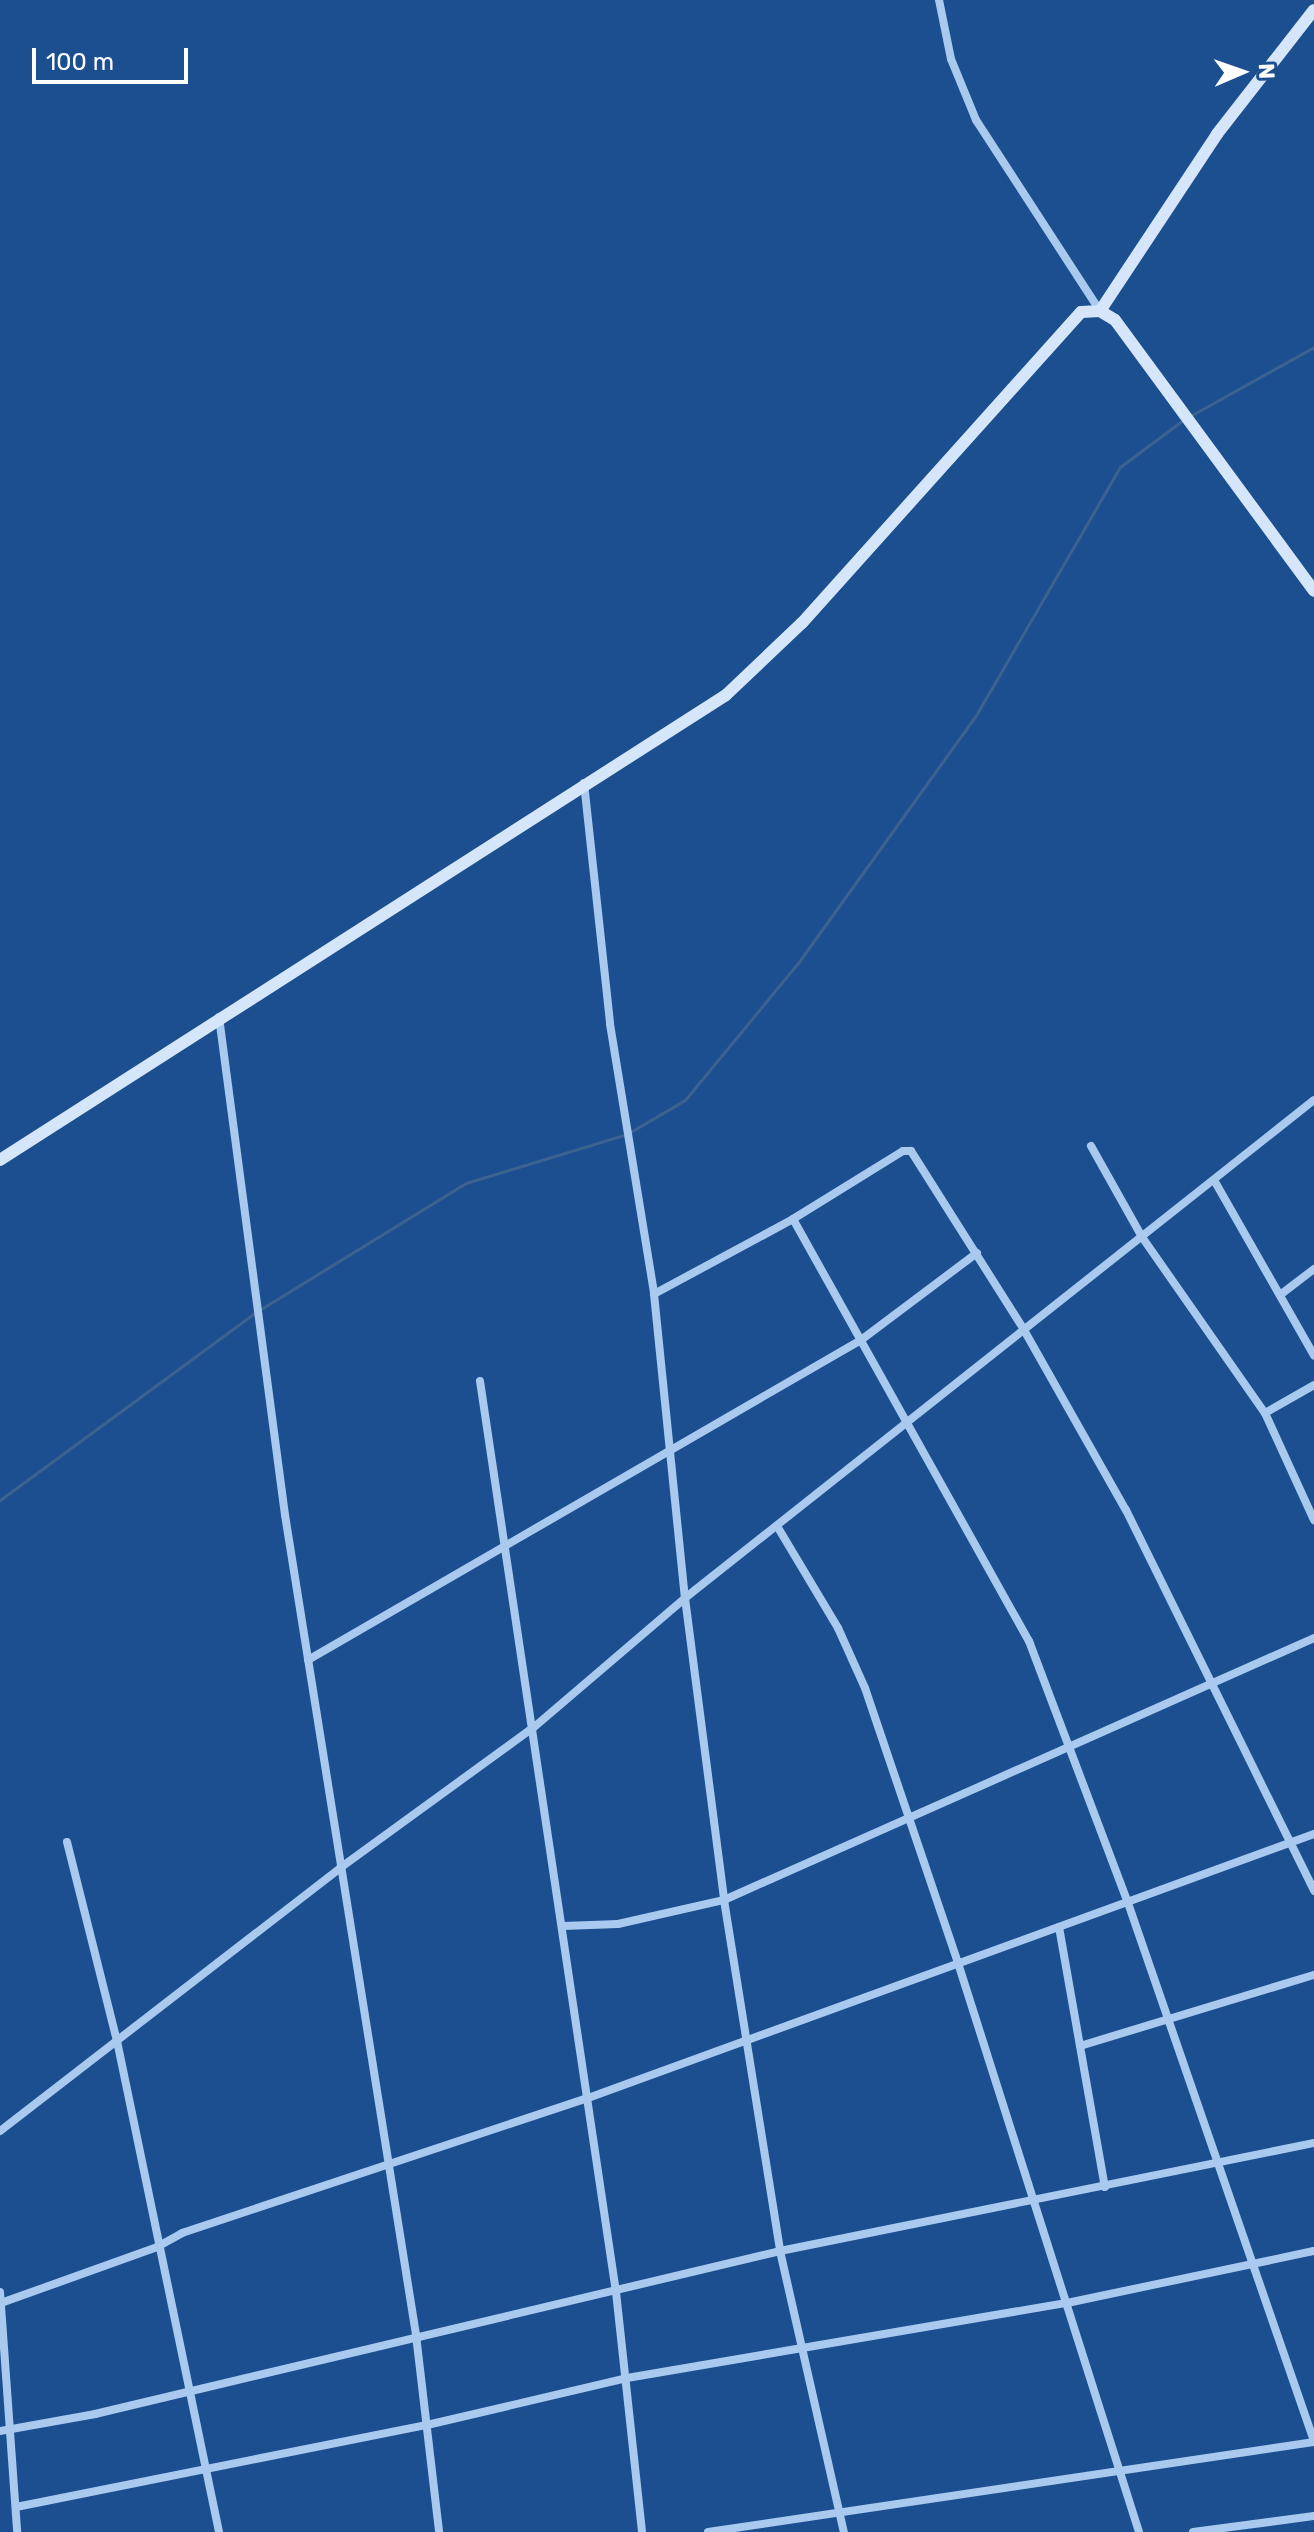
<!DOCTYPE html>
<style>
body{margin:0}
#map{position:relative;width:1314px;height:2532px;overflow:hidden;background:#1b4f8f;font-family:Rubik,sans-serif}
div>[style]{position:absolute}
.stream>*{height:3px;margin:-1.5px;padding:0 1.5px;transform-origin:1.5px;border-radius:1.5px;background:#3c6290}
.street>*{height:8px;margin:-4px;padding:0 4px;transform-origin:4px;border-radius:4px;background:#a9c9ee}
.secondary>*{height:12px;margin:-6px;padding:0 6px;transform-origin:6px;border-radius:6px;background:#d6e6fa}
span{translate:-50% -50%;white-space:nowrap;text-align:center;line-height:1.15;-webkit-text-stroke:7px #1b4f8f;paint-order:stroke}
.north{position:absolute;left:1202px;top:32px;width:80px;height:80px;-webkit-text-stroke:6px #1b4f8f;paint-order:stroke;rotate:88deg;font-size:22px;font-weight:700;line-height:32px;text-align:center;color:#fff}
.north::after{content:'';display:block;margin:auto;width:28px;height:36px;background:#fff;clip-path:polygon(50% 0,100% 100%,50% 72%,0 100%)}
.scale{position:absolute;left:32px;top:48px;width:156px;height:36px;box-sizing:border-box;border:4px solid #fff;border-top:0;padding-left:10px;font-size:24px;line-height:28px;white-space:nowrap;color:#fff;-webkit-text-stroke:6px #1b4f8f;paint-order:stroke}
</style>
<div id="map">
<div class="stream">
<i style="left:1190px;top:416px;width:142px;rotate:-29.1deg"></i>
<i style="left:261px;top:1309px;width:241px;rotate:-31.6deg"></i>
<i style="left:466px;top:1183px;width:168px;rotate:-16.9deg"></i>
<i style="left:627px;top:1134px;width:67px;rotate:-30.4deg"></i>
<i style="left:685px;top:1100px;width:178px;rotate:-50.5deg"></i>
<i style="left:798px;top:963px;width:303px;rotate:-54.3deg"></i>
<i style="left:975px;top:717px;width:289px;rotate:-59.9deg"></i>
<i style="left:1120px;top:467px;width:79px;rotate:-36.7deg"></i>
<i style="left:0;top:1500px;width:316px;rotate:-36.3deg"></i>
</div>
<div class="street">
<i style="left:939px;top:0;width:60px;rotate:78.5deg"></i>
<i style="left:951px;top:59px;width:66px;rotate:67.7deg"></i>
<i style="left:976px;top:120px;width:228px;rotate:57deg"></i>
<i style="left:584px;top:783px;width:242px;rotate:83.8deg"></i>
<i style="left:610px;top:1024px;width:274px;rotate:80.7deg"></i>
<i style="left:654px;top:1294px;width:306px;rotate:84.2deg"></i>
<i style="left:685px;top:1598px;width:305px;rotate:82.6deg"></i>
<i style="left:724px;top:1900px;width:355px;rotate:80.9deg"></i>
<i style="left:780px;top:2251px;width:288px;rotate:77.2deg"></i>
<i style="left:219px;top:1017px;width:502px;rotate:82.45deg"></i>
<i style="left:285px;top:1515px;width:830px;rotate:80.92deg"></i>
<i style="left:416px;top:2335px;width:198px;rotate:83.3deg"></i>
<i style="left:1091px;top:1146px;width:104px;rotate:60.7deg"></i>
<i style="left:1142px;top:1237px;width:215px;rotate:55.1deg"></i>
<i style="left:1265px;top:1413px;width:118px;rotate:65.4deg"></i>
<i style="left:1214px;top:1180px;width:202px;rotate:60.3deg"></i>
<i style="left:793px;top:1219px;width:484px;rotate:60.8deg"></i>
<i style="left:1029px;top:1641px;width:280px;rotate:69.3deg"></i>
<i style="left:1128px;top:1903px;width:569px;rotate:70.93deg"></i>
<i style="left:654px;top:1294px;width:158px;rotate:-28.3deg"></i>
<i style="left:793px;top:1219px;width:129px;rotate:-31.7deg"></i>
<i style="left:903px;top:1151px;width:8px"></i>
<i style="left:911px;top:1151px;width:212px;rotate:57.7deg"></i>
<i style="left:1024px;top:1330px;width:207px;rotate:60.5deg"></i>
<i style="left:1126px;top:1510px;width:425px;rotate:63.7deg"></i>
<i style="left:1280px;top:1295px;width:43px;rotate:-37.4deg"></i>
<i style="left:480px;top:1381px;width:921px;rotate:81.51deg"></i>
<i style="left:616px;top:2292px;width:241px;rotate:83.8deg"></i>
<i style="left:1265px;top:1413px;width:56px;rotate:-29.7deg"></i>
<i style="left:777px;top:1526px;width:119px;rotate:59.1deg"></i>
<i style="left:838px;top:1628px;width:66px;rotate:65.8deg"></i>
<i style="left:865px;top:1688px;width:290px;rotate:71.3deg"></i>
<i style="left:958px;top:1963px;width:597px;rotate:72.35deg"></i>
<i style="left:308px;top:1660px;width:639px;rotate:-30.06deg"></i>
<i style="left:861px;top:1340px;width:145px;rotate:-36.9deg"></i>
<i style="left:67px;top:1842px;width:205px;rotate:75.9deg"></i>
<i style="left:117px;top:2041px;width:501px;rotate:78.26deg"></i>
<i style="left:563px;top:1926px;width:55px;rotate:-2.1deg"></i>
<i style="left:618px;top:1924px;width:109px;rotate:-12.8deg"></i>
<i style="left:724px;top:1900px;width:646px;rotate:-23.94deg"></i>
<i style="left:1059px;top:1927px;width:264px;rotate:80deg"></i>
<i style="left:1080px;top:2046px;width:245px;rotate:-16.9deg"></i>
<i style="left:0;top:2131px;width:430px;rotate:-37.7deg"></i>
<i style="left:340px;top:1868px;width:238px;rotate:-36deg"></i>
<i style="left:533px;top:1728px;width:200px;rotate:-40.5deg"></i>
<i style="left:685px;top:1598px;width:802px;rotate:-38.37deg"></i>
<i style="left:0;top:2292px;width:241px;rotate:85.9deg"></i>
<i style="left:1px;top:2303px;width:166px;rotate:-19.7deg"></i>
<i style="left:157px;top:2247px;width:29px;rotate:-29deg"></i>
<i style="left:182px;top:2233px;width:428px;rotate:-18.4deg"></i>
<i style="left:588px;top:2098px;width:773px;rotate:-19.98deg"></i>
<i style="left:0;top:2431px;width:97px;rotate:-10.1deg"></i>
<i style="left:95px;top:2414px;width:704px;rotate:-13.38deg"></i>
<i style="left:780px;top:2251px;width:545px;rotate:-11.43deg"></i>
<i style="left:16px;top:2507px;width:419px;rotate:-11.3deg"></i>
<i style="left:427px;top:2425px;width:205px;rotate:-13.2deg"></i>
<i style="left:627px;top:2378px;width:446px;rotate:-9.7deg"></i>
<i style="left:1067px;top:2303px;width:252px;rotate:-11.9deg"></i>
<i style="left:708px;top:2532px;width:613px;rotate:-8.45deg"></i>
<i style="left:1193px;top:2532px;width:122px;rotate:-7.5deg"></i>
</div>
<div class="secondary">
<i style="left:1100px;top:311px;width:212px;rotate:-56.5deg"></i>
<i style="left:1217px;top:134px;width:157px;rotate:-52deg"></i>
<i style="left:0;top:1160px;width:862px;rotate:-32.64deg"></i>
<i style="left:726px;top:695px;width:105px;rotate:-43.5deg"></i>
<i style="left:802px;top:623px;width:418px;rotate:-48.1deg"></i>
<i style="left:1081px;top:312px;width:19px;rotate:-3deg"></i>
<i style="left:1100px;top:311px;width:17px;rotate:31deg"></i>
<i style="left:1115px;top:320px;width:336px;rotate:53.7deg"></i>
</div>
<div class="north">N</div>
<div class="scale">100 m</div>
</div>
